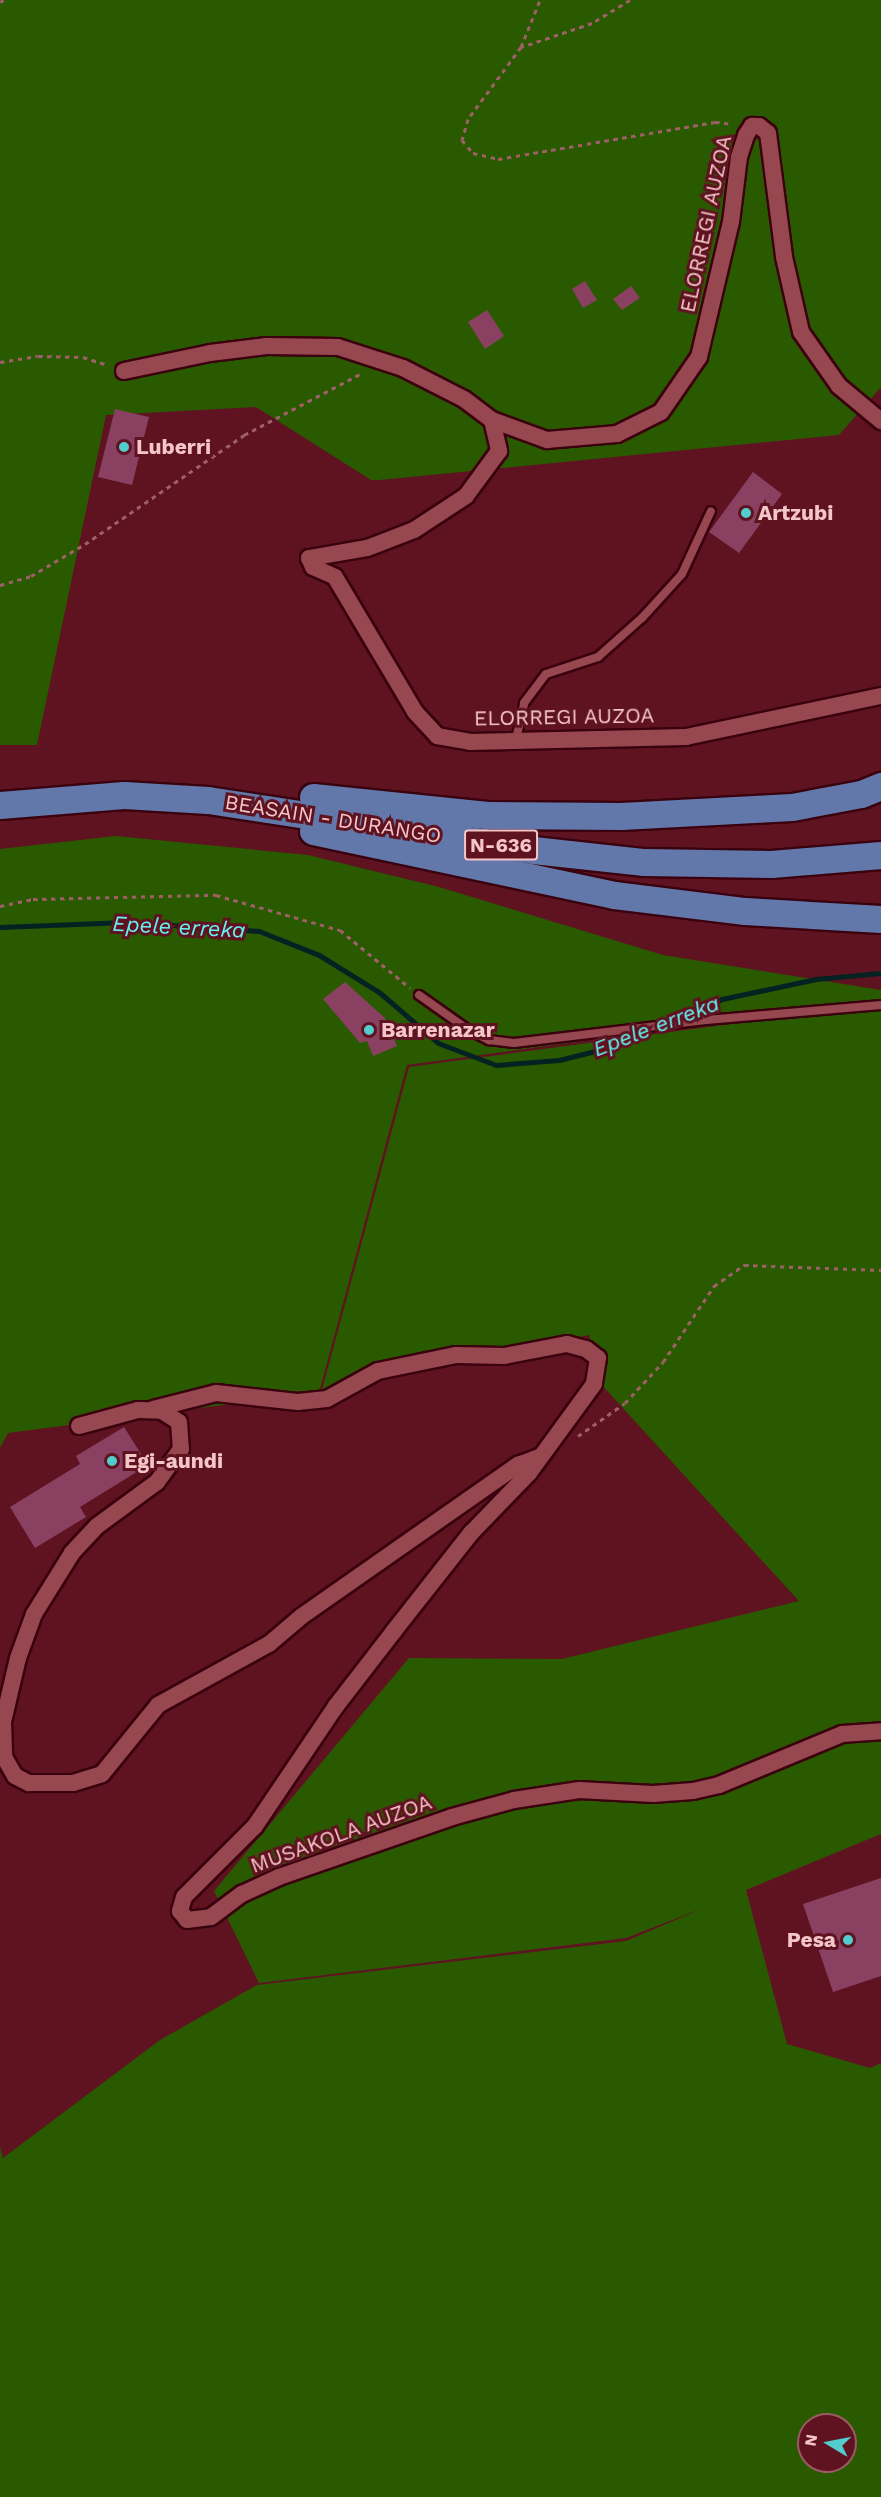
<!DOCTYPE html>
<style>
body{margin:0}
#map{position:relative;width:881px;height:2497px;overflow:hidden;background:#5f1321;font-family:"Work Sans",sans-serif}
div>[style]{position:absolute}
.green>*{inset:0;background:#2a5a00}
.stream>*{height:5px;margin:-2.5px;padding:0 2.5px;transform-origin:2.5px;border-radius:2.5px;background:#052222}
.building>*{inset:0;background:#8a4060}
.path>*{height:3px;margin-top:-1.5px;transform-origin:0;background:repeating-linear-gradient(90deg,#9f5f68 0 4.5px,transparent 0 9px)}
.roads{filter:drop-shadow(2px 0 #3a020e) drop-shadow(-2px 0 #3a020e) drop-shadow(0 2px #3a020e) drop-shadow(0 -2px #3a020e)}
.service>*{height:8px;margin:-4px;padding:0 4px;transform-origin:4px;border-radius:4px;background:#97474f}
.minor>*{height:16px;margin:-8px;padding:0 8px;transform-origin:8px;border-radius:8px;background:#97474f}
.trunk>*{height:27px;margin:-13.5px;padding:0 13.5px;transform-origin:13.5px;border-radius:13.5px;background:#6277aa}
.dots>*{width:16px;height:16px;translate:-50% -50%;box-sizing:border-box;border:3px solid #5f1321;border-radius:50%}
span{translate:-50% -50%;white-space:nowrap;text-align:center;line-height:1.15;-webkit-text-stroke:6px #5f1321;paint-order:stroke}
.shield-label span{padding:2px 4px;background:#5f1321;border:2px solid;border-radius:4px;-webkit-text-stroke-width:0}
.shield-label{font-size:20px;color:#f5c6c8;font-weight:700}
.street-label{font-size:21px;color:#f5c6c8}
.poi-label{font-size:21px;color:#f5c6c8;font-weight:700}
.left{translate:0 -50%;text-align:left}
.right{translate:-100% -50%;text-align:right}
.water-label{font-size:22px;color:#67f1f1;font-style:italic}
.north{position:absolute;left:797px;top:2413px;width:60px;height:60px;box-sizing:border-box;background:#5f1321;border:2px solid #9b5b64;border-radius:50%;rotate:280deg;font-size:16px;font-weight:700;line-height:24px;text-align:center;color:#f5c6c8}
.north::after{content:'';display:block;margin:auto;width:21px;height:27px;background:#52cdcd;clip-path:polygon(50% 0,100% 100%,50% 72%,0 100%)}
</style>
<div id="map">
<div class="green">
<i style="clip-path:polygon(0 0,881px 0,881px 387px,839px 435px,379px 480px,371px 480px,256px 407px,106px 415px,37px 745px,0 745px)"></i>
<i style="clip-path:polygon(116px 836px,308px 855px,439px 887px,663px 955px,881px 990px,881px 1001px,407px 1065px,320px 1389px,323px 1392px,8px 1433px,0 1448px,0 849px)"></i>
<i style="clip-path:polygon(evenodd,881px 1004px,881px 1834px,746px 1890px,787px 2044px,870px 2068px,881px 2063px,881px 2497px,0 2497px,0 2147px,3px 2158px,160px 2040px,257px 1985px,626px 1941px,706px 1907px,626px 1938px,259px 1983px,214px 1891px,409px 1658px,562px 1659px,799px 1601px,600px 1383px,589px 1335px,322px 1390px,409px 1067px,881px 1004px,809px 2425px,845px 2425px,845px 2461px,809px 2461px,809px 2425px)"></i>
</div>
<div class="stream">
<i style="left:0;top:927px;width:127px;rotate:-2.3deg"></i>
<i style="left:127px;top:922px;width:132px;rotate:3.9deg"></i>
<i style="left:259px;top:931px;width:65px;rotate:21.8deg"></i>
<i style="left:319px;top:955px;width:70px;rotate:31.7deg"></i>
<i style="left:379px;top:992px;width:78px;rotate:40.8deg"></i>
<i style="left:438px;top:1043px;width:62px;rotate:20.8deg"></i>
<i style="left:496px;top:1065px;width:63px;rotate:-4.5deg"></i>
<i style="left:559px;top:1060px;width:62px;rotate:-14deg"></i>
<i style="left:619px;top:1045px;width:41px;rotate:-24.7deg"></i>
<i style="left:673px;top:1021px;width:54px;rotate:-24.2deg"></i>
<i style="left:722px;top:999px;width:96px;rotate:-12deg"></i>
<i style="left:816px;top:979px;width:65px;rotate:-5.3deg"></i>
</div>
<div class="building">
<i style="clip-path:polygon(585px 281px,597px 300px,583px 308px,572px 289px)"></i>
<i style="clip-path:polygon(631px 286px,640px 298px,622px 310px,613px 299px)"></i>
<i style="clip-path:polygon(487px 310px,504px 336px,485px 349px,468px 322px)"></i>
<i style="clip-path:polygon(115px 409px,149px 417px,132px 485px,98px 477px)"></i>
<i style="clip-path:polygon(753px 472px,782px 494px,739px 553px,709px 532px)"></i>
<i style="clip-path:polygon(345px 982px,385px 1018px,397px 1046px,373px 1056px,367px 1041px,360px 1043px,323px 999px)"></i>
<i style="clip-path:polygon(124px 1427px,148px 1465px,80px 1507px,86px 1517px,35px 1548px,10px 1507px,80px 1464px,76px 1456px)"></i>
<i style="clip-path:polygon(881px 1878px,881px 1976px,833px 1992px,803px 1904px)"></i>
</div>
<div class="path">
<i style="left:630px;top:0;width:44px;rotate:148.8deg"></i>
<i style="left:592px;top:23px;width:75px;rotate:161.3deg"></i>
<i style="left:521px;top:47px;width:89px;rotate:126.4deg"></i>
<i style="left:468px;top:119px;width:22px;rotate:106deg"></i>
<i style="left:462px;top:140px;width:17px;rotate:50deg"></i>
<i style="left:473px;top:153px;width:26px;rotate:13deg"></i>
<i style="left:498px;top:159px;width:220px;rotate:-9.7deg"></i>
<i style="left:715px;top:122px;width:18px;rotate:6deg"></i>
<i style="left:0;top:2px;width:4px;rotate:-27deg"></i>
<i style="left:521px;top:47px;width:51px;rotate:-68deg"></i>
<i style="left:0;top:362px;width:38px;rotate:-9deg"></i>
<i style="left:38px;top:356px;width:45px;rotate:1.3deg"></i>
<i style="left:83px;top:357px;width:26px;rotate:18deg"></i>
<i style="left:0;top:585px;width:32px;rotate:-16deg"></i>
<i style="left:31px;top:576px;width:63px;rotate:-30.7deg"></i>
<i style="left:85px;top:544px;width:193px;rotate:-34.4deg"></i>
<i style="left:244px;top:435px;width:133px;rotate:-27.7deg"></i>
<i style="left:0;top:906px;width:34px;rotate:-12deg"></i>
<i style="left:33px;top:899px;width:183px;rotate:-1.3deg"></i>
<i style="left:216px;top:895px;width:129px;rotate:15.8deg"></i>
<i style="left:340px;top:930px;width:91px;rotate:39.6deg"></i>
<i style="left:578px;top:1436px;width:57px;rotate:-35.1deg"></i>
<i style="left:625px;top:1403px;width:56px;rotate:-47.2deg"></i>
<i style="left:663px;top:1362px;width:92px;rotate:-56.1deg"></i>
<i style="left:714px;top:1286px;width:37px;rotate:-35deg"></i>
<i style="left:744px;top:1265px;width:137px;rotate:2.1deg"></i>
</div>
<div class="roads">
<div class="service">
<i style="left:516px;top:739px;width:37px;rotate:-77deg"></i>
<i style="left:524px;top:703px;width:36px;rotate:-53deg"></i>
<i style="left:546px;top:674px;width:55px;rotate:-18.1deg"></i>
<i style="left:598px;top:657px;width:59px;rotate:-41.6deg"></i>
<i style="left:642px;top:618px;width:59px;rotate:-47.7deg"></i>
<i style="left:682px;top:574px;width:69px;rotate:-65.3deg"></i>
<i style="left:419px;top:995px;width:59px;rotate:35.3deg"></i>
<i style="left:467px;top:1029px;width:25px;rotate:27deg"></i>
<i style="left:489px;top:1040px;width:25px;rotate:7deg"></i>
<i style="left:514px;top:1043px;width:193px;rotate:-6.8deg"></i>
<i style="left:706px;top:1020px;width:176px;rotate:-4.9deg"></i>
</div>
<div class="minor">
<i style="left:124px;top:371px;width:88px;rotate:-11.8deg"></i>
<i style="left:210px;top:353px;width:57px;rotate:-7deg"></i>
<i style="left:267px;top:346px;width:71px;rotate:0.8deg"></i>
<i style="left:338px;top:347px;width:68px;rotate:17.9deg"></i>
<i style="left:403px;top:368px;width:68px;rotate:26.9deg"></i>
<i style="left:464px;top:399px;width:35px;rotate:37deg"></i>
<i style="left:492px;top:420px;width:32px;rotate:77deg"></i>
<i style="left:499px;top:451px;width:56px;rotate:126.3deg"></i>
<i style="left:466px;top:496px;width:62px;rotate:146.8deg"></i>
<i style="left:414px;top:530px;width:50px;rotate:159deg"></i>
<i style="left:367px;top:548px;width:59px;rotate:170.2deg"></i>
<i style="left:309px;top:558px;width:10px;rotate:66deg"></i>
<i style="left:313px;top:567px;width:24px;rotate:24deg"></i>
<i style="left:335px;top:577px;width:157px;rotate:59.3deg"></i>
<i style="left:415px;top:712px;width:33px;rotate:47deg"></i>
<i style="left:437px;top:736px;width:34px;rotate:10deg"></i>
<i style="left:470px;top:742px;width:216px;rotate:-1.3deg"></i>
<i style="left:686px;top:737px;width:199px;rotate:-11.9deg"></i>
<i style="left:492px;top:420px;width:59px;rotate:20deg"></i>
<i style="left:547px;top:440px;width:70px;rotate:-4.9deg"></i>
<i style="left:617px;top:434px;width:49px;rotate:-26.6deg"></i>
<i style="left:661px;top:412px;width:67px;rotate:-55.4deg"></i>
<i style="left:699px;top:357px;width:139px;rotate:-76.7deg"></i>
<i style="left:731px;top:222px;width:65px;rotate:-83deg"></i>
<i style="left:739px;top:157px;width:23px;rotate:-72deg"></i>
<i style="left:746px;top:135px;width:11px;rotate:-56deg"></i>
<i style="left:752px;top:126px;width:7px"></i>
<i style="left:759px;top:126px;width:11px;rotate:38deg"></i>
<i style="left:768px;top:133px;width:125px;rotate:82.6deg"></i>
<i style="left:784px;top:257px;width:77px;rotate:77.2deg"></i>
<i style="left:801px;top:332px;width:66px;rotate:54.9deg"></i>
<i style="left:839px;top:386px;width:55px;rotate:39.8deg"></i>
<i style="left:153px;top:1409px;width:65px;rotate:-14.3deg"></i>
<i style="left:216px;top:1393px;width:82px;rotate:6.3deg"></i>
<i style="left:298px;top:1402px;width:29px;rotate:-6deg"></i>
<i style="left:327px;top:1399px;width:58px;rotate:-28.8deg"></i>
<i style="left:378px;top:1371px;width:80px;rotate:-11.6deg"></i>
<i style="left:456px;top:1355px;width:48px;rotate:1.2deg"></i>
<i style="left:504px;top:1356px;width:64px;rotate:-10.8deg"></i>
<i style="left:567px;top:1344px;width:20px;rotate:15deg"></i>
<i style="left:586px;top:1349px;width:15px;rotate:37deg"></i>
<i style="left:598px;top:1358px;width:26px;rotate:99deg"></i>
<i style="left:594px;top:1384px;width:110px;rotate:126.1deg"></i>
<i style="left:529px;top:1473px;width:83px;rotate:134deg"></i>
<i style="left:471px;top:1533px;width:125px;rotate:128.2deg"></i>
<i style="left:394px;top:1631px;width:95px;rotate:127.7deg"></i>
<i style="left:336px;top:1706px;width:145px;rotate:124deg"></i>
<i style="left:255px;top:1826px;width:100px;rotate:135deg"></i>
<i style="left:184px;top:1897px;width:15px;rotate:106deg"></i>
<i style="left:180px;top:1911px;width:11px;rotate:52deg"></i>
<i style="left:187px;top:1920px;width:24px;rotate:-7deg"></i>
<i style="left:211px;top:1917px;width:39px;rotate:-37deg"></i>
<i style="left:242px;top:1894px;width:41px;rotate:-24.7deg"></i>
<i style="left:279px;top:1877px;width:183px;rotate:-19.1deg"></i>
<i style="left:452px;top:1817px;width:64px;rotate:-15.3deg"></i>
<i style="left:514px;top:1800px;width:66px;rotate:-8.7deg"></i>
<i style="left:579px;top:1790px;width:74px;rotate:3.1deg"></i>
<i style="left:653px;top:1794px;width:40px;rotate:-4.3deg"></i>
<i style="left:693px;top:1791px;width:27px;rotate:-13deg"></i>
<i style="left:719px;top:1785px;width:133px;rotate:-22.5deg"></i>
<i style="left:842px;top:1734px;width:39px;rotate:-4deg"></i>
<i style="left:79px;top:1426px;width:61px;rotate:-15.2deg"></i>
<i style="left:138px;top:1410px;width:24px;rotate:2deg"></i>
<i style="left:162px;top:1411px;width:20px;rotate:33deg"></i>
<i style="left:179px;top:1422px;width:27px;rotate:86deg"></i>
<i style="left:181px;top:1449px;width:41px;rotate:126deg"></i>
<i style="left:157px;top:1482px;width:74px;rotate:143.7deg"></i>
<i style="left:97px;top:1526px;width:37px;rotate:133deg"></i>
<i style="left:72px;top:1553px;width:72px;rotate:121.9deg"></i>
<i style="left:34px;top:1614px;width:47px;rotate:110deg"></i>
<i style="left:18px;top:1658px;width:66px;rotate:103.2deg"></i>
<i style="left:3px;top:1722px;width:35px;rotate:88deg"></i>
<i style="left:4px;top:1757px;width:22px;rotate:60deg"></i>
<i style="left:15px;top:1776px;width:16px;rotate:27deg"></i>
<i style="left:29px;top:1783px;width:44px"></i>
<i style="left:73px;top:1783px;width:30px;rotate:-17deg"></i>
<i style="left:102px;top:1774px;width:89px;rotate:-50.9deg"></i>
<i style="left:158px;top:1705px;width:127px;rotate:-28.8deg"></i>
<i style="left:269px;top:1644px;width:43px;rotate:-40.3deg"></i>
<i style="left:302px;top:1616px;width:264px;rotate:-35deg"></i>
<i style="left:518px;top:1465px;width:22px;rotate:-21deg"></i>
</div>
<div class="trunk">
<i style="left:313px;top:797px;width:175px;rotate:5.9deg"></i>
<i style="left:487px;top:815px;width:134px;rotate:0.4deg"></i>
<i style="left:621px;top:816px;width:171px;rotate:-3deg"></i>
<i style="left:792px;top:807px;width:70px;rotate:-10.7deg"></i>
<i style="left:861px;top:794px;width:22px;rotate:-22deg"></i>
<i style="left:0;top:805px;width:124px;rotate:-4.6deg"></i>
<i style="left:124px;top:795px;width:84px;rotate:3.4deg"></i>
<i style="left:208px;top:800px;width:329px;rotate:8.7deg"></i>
<i style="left:533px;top:850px;width:112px;rotate:6.2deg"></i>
<i style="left:644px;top:862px;width:127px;rotate:0.9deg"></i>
<i style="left:771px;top:864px;width:110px;rotate:-4.7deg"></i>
<i style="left:313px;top:831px;width:308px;rotate:12deg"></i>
<i style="left:614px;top:895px;width:132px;rotate:7deg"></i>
<i style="left:745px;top:911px;width:136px;rotate:3.4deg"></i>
</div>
</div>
<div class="dots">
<i style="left:124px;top:447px;background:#52cdcd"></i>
<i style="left:746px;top:513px;background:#52cdcd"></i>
<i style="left:369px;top:1030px;background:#52cdcd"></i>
<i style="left:112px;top:1461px;background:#52cdcd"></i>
<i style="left:848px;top:1940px;background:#52cdcd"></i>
</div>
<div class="shield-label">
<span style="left:501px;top:845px">N-636</span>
</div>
<div class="street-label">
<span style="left:706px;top:224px;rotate:-78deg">ELORREGI AUZOA</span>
<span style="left:564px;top:717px;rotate:-1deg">ELORREGI AUZOA</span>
<span style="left:333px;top:819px;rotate:9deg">BEASAIN - DURANGO</span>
<span style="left:341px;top:1834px;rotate:-20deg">MUSAKOLA AUZOA</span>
</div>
<div class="poi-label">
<span class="left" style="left:136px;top:447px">Luberri</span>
<span class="left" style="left:758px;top:513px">Artzubi</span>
<span class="left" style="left:381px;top:1030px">Barrenazar</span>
<span class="left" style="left:124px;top:1461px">Egi-aundi</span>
<span class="right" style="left:836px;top:1940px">Pesa</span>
</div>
<div class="water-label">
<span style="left:179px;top:927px;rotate:3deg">Epele erreka</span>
<span style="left:656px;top:1026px;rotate:-21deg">Epele erreka</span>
</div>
<div class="north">N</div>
</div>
